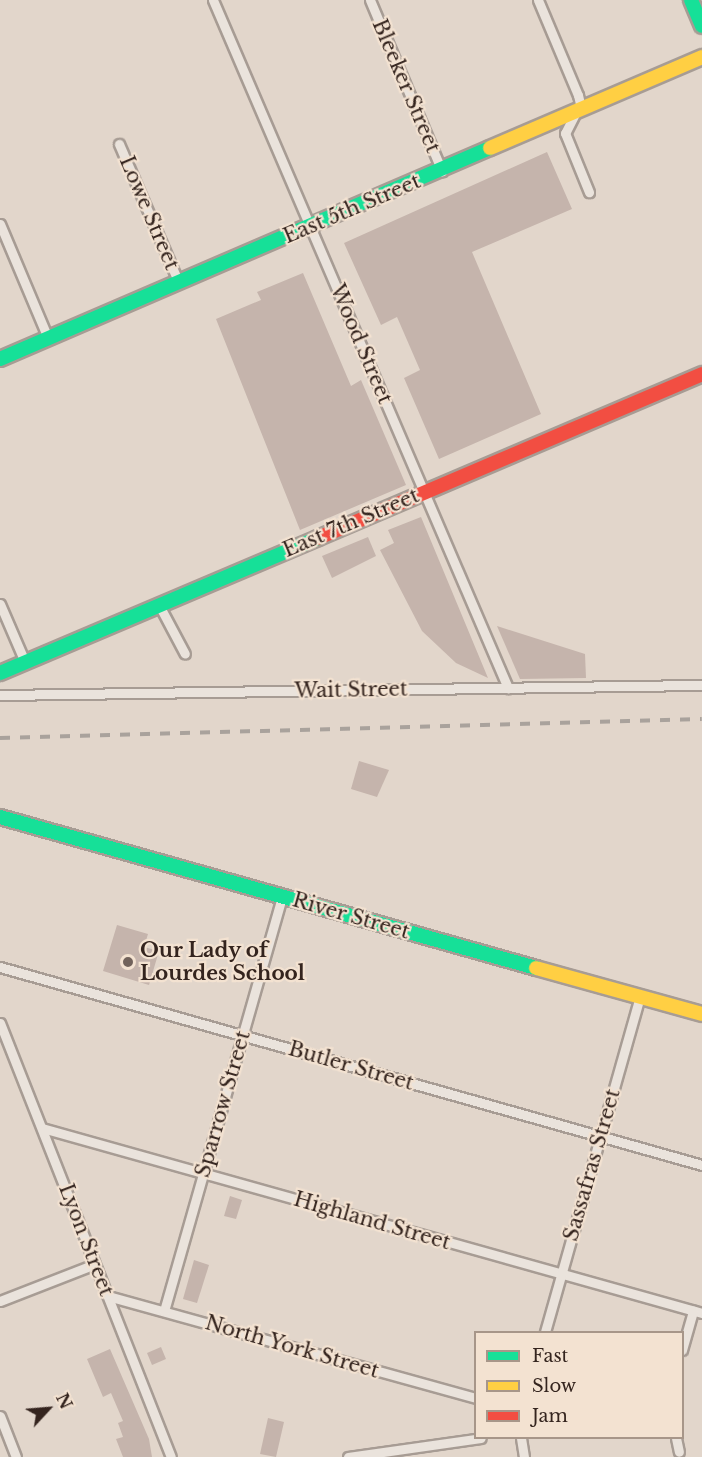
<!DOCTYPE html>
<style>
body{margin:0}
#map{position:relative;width:702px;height:1457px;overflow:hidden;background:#e2d6cb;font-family:"Libre Baskerville",serif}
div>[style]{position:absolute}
.building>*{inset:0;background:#c5b4ac}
.roads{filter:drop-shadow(2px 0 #a79c94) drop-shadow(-2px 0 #a79c94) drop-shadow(0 2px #a79c94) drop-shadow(0 -2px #a79c94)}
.street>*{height:9px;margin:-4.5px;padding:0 4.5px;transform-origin:4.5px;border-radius:4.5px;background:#eae3dc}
.fast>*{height:14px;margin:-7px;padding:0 7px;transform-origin:7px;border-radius:7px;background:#16e098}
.slow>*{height:14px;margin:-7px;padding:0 7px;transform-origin:7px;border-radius:7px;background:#ffcf43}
.jam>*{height:14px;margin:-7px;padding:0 7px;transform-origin:7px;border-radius:7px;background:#f24e42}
.rail>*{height:4px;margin-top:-2px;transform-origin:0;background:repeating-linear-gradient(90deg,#a9a29c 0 10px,transparent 0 20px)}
.dots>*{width:16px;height:16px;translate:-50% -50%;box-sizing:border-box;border:3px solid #f3e2d1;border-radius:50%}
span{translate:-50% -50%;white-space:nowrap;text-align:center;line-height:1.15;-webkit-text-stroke:4.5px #f3e2d1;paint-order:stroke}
.street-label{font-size:20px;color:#34241e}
.poi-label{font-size:20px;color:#34241e;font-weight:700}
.left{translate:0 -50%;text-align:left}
.legend{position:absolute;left:474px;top:1331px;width:210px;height:108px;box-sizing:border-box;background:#f3e2d1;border:2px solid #a79689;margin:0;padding:8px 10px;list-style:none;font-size:18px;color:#34241e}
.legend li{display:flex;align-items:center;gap:12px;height:30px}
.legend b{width:30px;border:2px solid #a79689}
.north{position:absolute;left:18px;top:1379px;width:60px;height:60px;-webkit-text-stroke:4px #f3e2d1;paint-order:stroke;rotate:64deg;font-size:16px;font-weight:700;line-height:24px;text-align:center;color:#34241e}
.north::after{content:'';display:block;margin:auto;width:21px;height:27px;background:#34241e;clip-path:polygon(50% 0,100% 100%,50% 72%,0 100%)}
</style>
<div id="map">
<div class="building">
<i style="clip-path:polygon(547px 152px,572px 209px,472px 252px,541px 414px,439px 459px,404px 378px,420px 370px,397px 317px,381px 325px,344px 243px)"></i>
<i style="clip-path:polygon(303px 273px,351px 386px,361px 380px,406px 485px,300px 530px,216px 319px,261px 300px,257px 292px)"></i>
<i style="clip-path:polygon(421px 517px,488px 678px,456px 663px,422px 631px,380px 550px,394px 543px,388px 530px)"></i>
<i style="clip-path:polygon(368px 537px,376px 556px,332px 578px,322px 556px)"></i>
<i style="clip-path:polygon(497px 626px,585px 654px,586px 678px,520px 679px)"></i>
<i style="clip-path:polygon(359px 761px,389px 770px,377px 797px,351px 789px)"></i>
<i style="clip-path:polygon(117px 925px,148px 934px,144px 947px,159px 951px,149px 985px,103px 971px)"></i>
<i style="clip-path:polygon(230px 1196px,242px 1200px,236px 1219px,224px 1216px)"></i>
<i style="clip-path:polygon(194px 1260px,209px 1265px,197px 1303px,183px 1299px)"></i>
<i style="clip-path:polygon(161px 1347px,166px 1359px,152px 1365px,147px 1353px)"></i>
<i style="clip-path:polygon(110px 1349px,149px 1439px,152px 1457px,123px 1457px,116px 1439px,123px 1437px,118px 1423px,123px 1421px,111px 1393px,103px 1397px,87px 1359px)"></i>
<i style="clip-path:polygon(268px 1418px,284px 1422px,276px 1457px,260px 1454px)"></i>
</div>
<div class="roads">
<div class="street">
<i style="left:213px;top:0;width:749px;rotate:66.79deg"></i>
<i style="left:370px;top:0;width:186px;rotate:67.2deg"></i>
<i style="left:538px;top:0;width:103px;rotate:67.2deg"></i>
<i style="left:578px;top:95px;width:9px;rotate:77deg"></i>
<i style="left:580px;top:104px;width:33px;rotate:117deg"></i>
<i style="left:565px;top:133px;width:64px;rotate:67.9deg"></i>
<i style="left:119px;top:144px;width:151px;rotate:66.7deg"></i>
<i style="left:0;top:224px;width:124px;rotate:67.2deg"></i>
<i style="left:0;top:604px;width:63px;rotate:66.7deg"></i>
<i style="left:159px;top:605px;width:55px;rotate:62deg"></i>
<i style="left:0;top:695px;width:702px;rotate:-0.82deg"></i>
<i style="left:0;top:967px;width:729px;rotate:15.75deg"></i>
<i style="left:0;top:1023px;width:466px;rotate:68.5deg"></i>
<i style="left:42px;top:1128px;width:685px;rotate:15.66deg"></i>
<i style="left:108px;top:1296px;width:382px;rotate:15.5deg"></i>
<i style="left:0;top:1301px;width:102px;rotate:-21.3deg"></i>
<i style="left:164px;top:1311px;width:431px;rotate:-74.1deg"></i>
<i style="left:545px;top:1332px;width:348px;rotate:-74.2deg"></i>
<i style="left:682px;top:1350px;width:41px;rotate:-74.2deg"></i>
<i style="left:0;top:1416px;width:44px;rotate:68.7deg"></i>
<i style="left:521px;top:1438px;width:19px;rotate:81deg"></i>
<i style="left:676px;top:1438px;width:14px;rotate:78deg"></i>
<i style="left:348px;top:1457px;width:134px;rotate:-8.1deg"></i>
</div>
<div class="fast">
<i style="left:691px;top:0;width:28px;rotate:67deg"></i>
<i style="left:0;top:359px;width:533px;rotate:-23.3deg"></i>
<i style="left:0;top:673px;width:345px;rotate:-23deg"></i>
<i style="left:0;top:817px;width:557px;rotate:15.73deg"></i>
</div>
<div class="slow">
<i style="left:490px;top:148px;width:231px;rotate:-23.2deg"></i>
<i style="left:536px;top:968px;width:172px;rotate:15.5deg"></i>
</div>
<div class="jam">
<i style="left:318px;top:538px;width:418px;rotate:-23.1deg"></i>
</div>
</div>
<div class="rail">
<i style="left:0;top:738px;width:702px;rotate:-1.55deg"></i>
</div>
<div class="dots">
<i style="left:128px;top:962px;background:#71625b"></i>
</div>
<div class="street-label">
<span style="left:406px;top:86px;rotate:67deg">Bleeker Street</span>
<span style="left:352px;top:209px;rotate:-23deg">East 5th Street</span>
<span style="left:149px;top:213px;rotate:67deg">Lowe Street</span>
<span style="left:361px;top:344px;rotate:67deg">Wood Street</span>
<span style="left:351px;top:523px;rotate:-23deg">East 7th Street</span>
<span style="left:351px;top:690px;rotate:-1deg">Wait Street</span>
<span style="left:351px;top:916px;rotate:16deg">River Street</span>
<span style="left:351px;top:1066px;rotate:16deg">Butler Street</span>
<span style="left:223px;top:1104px;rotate:-74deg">Sparrow Street</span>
<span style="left:592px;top:1165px;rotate:-74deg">Sassafras Street</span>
<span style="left:372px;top:1221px;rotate:16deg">Highland Street</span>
<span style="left:86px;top:1240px;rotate:69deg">Lyon Street</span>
<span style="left:292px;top:1347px;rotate:16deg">North York Street</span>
</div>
<div class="poi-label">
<span class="left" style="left:140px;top:962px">Our Lady of<br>Lourdes School</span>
</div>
<ul class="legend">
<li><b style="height:8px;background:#16e098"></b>Fast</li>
<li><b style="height:8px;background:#ffcf43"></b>Slow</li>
<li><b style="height:8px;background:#f24e42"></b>Jam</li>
</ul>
<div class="north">N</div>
</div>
